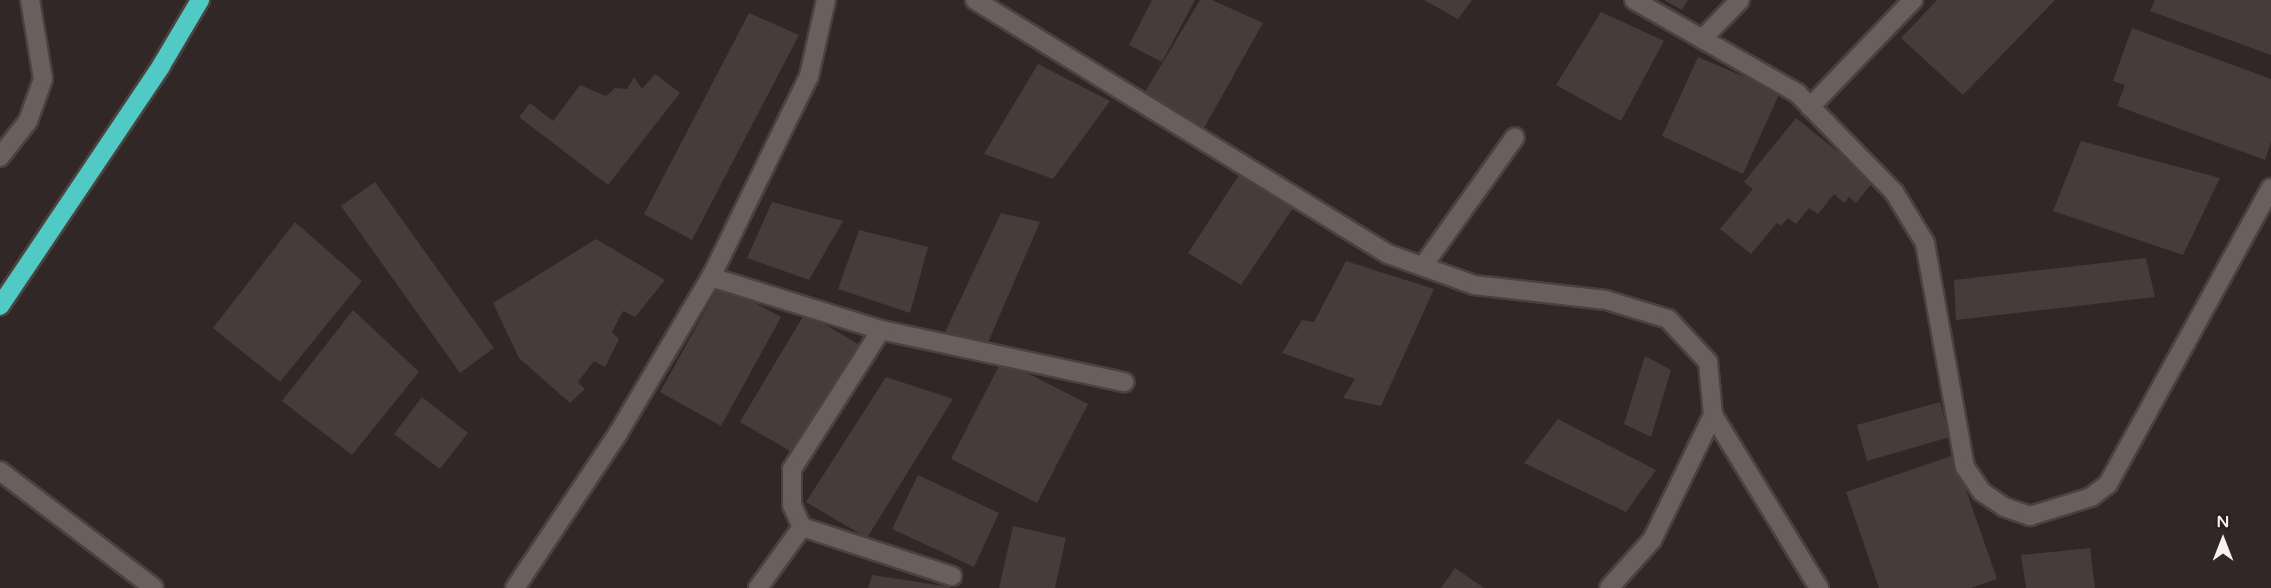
<!DOCTYPE html>
<style>
body{margin:0}
#map{position:relative;width:2271px;height:588px;overflow:hidden;background:#312726;font-family:"Varela Round",sans-serif}
div>[style]{position:absolute}
.building>*{inset:0;background:#463c3a}
.roads{filter:drop-shadow(2px 0 #494240) drop-shadow(-2px 0 #494240) drop-shadow(0 2px #494240) drop-shadow(0 -2px #494240)}
.lane>*{height:18px;margin:-9px;padding:0 9px;transform-origin:9px;border-radius:9px;background:#6a5f5d}
.street>*{height:18px;margin:-9px;padding:0 9px;transform-origin:9px;border-radius:9px;background:#6a5f5d}
.highway>*{height:18px;margin:-9px;padding:0 9px;transform-origin:9px;border-radius:9px;background:#51cac5}
span{translate:-50% -50%;white-space:nowrap;text-align:center;line-height:1.15;-webkit-text-stroke:4.5px #271e1c;paint-order:stroke}
.north{position:absolute;left:2193px;top:510px;width:60px;height:60px;-webkit-text-stroke:4px #271e1c;paint-order:stroke;rotate:0deg;font-size:16px;font-weight:700;line-height:24px;text-align:center;color:#f7f1f0}
.north::after{content:'';display:block;margin:auto;width:21px;height:27px;background:#f7f1f0;clip-path:polygon(50% 0,100% 100%,50% 72%,0 100%)}
</style>
<div id="map">
<div class="building">
<i style="clip-path:polygon(1152px 0,1195px 0,1162px 62px,1129px 45px)"></i>
<i style="clip-path:polygon(1200px 0,1212px 0,1263px 23px,1204px 128px,1145px 92px)"></i>
<i style="clip-path:polygon(1424px 0,1472px 0,1458px 19px)"></i>
<i style="clip-path:polygon(1664px 0,1688px 0,1682px 10px)"></i>
<i style="clip-path:polygon(1937px 0,2055px 0,1963px 95px,1901px 38px)"></i>
<i style="clip-path:polygon(2155px 0,2271px 0,2271px 55px,2150px 11px)"></i>
<i style="clip-path:polygon(1601px 12px,1664px 41px,1621px 121px,1556px 85px)"></i>
<i style="clip-path:polygon(749px 13px,799px 35px,692px 240px,644px 214px)"></i>
<i style="clip-path:polygon(2132px 28px,2271px 79px,2271px 142px,2265px 160px,2117px 106px,2125px 85px,2113px 81px)"></i>
<i style="clip-path:polygon(1698px 57px,1780px 92px,1743px 174px,1662px 136px)"></i>
<i style="clip-path:polygon(1038px 64px,1110px 101px,1053px 179px,984px 154px)"></i>
<i style="clip-path:polygon(655px 74px,680px 93px,608px 185px,519px 117px,530px 103px,553px 121px,580px 85px,606px 96px,615px 88px,627px 89px,634px 77px,642px 89px)"></i>
<i style="clip-path:polygon(1796px 118px,1874px 181px,1856px 203px,1849px 197px,1844px 203px,1834px 194px,1818px 214px,1809px 208px,1796px 224px,1788px 218px,1781px 226px,1777px 223px,1751px 254px,1720px 229px,1753px 189px,1744px 182px)"></i>
<i style="clip-path:polygon(2081px 141px,2220px 178px,2183px 255px,2053px 211px)"></i>
<i style="clip-path:polygon(1239px 175px,1293px 208px,1241px 285px,1188px 253px)"></i>
<i style="clip-path:polygon(375px 182px,494px 348px,460px 373px,341px 206px)"></i>
<i style="clip-path:polygon(772px 202px,843px 221px,809px 280px,747px 258px)"></i>
<i style="clip-path:polygon(1001px 213px,1040px 222px,986px 347px,944px 334px)"></i>
<i style="clip-path:polygon(295px 222px,362px 281px,280px 382px,213px 328px)"></i>
<i style="clip-path:polygon(859px 230px,928px 247px,910px 313px,838px 289px)"></i>
<i style="clip-path:polygon(596px 239px,665px 280px,635px 317px,623px 311px,612px 332px,619px 339px,605px 367px,594px 361px,578px 382px,585px 389px,570px 403px,519px 358px,493px 303px)"></i>
<i style="clip-path:polygon(2146px 258px,2155px 297px,1956px 320px,1954px 280px)"></i>
<i style="clip-path:polygon(1346px 261px,1434px 289px,1381px 406px,1343px 398px,1355px 379px,1282px 353px,1302px 320px,1314px 322px)"></i>
<i style="clip-path:polygon(720px 284px,781px 317px,721px 426px,660px 392px)"></i>
<i style="clip-path:polygon(353px 310px,419px 372px,352px 455px,282px 401px)"></i>
<i style="clip-path:polygon(805px 313px,860px 345px,795px 454px,740px 422px)"></i>
<i style="clip-path:polygon(1645px 356px,1671px 370px,1651px 437px,1624px 424px)"></i>
<i style="clip-path:polygon(1002px 360px,1088px 404px,1037px 503px,951px 459px)"></i>
<i style="clip-path:polygon(886px 377px,953px 399px,867px 538px,806px 502px)"></i>
<i style="clip-path:polygon(422px 397px,468px 433px,440px 469px,394px 434px)"></i>
<i style="clip-path:polygon(1940px 402px,1950px 437px,1867px 461px,1857px 425px)"></i>
<i style="clip-path:polygon(1558px 419px,1656px 470px,1626px 512px,1524px 463px)"></i>
<i style="clip-path:polygon(1954px 455px,1997px 579px,1971px 588px,1879px 588px,1846px 492px)"></i>
<i style="clip-path:polygon(918px 475px,999px 513px,974px 567px,892px 529px)"></i>
<i style="clip-path:polygon(1013px 526px,1066px 538px,1055px 588px,999px 588px)"></i>
<i style="clip-path:polygon(2090px 548px,2095px 588px,2026px 588px,2021px 555px)"></i>
<i style="clip-path:polygon(1455px 568px,1484px 588px,1441px 588px)"></i>
<i style="clip-path:polygon(872px 575px,950px 587px,950px 588px,868px 588px)"></i>
</div>
<div class="roads">
<div class="lane">
<i style="left:0;top:157px;width:46px;rotate:-52.1deg"></i>
<i style="left:28px;top:121px;width:45px;rotate:-70.3deg"></i>
<i style="left:43px;top:79px;width:80px;rotate:-99.3deg"></i>
<i style="left:0;top:471px;width:193px;rotate:37.2deg"></i>
</div>
<div class="street">
<i style="left:975px;top:0;width:485px;rotate:31.6deg"></i>
<i style="left:1388px;top:254px;width:91px;rotate:19.8deg"></i>
<i style="left:1474px;top:285px;width:133px;rotate:6.5deg"></i>
<i style="left:1606px;top:300px;width:65px;rotate:17deg"></i>
<i style="left:1668px;top:319px;width:59px;rotate:47.1deg"></i>
<i style="left:1708px;top:362px;width:53px;rotate:84.6deg"></i>
<i style="left:1713px;top:415px;width:139px;rotate:116deg"></i>
<i style="left:1652px;top:540px;width:64px;rotate:131.9deg"></i>
<i style="left:1634px;top:0;width:188px;rotate:29.7deg"></i>
<i style="left:1797px;top:93px;width:139px;rotate:45.6deg"></i>
<i style="left:1894px;top:192px;width:60px;rotate:58.7deg"></i>
<i style="left:1925px;top:243px;width:228px;rotate:79.9deg"></i>
<i style="left:1965px;top:467px;width:30px;rotate:56deg"></i>
<i style="left:1982px;top:492px;width:27px;rotate:34deg"></i>
<i style="left:2004px;top:507px;width:28px;rotate:19deg"></i>
<i style="left:2030px;top:516px;width:64px;rotate:-17.3deg"></i>
<i style="left:2091px;top:497px;width:21px;rotate:-37deg"></i>
<i style="left:2108px;top:484px;width:338px;rotate:-61.2deg"></i>
<i style="left:1702px;top:39px;width:54px;rotate:-45.7deg"></i>
<i style="left:1810px;top:107px;width:149px;rotate:-46.1deg"></i>
<i style="left:1423px;top:266px;width:158px;rotate:-54.5deg"></i>
<i style="left:711px;top:277px;width:178px;rotate:17.3deg"></i>
<i style="left:881px;top:330px;width:249px;rotate:12.1deg"></i>
<i style="left:881px;top:330px;width:165px;rotate:122.6deg"></i>
<i style="left:792px;top:469px;width:36px;rotate:90deg"></i>
<i style="left:792px;top:505px;width:24px;rotate:66deg"></i>
<i style="left:802px;top:527px;width:158px;rotate:18.1deg"></i>
<i style="left:1713px;top:415px;width:203px;rotate:58.5deg"></i>
<i style="left:515px;top:588px;width:184px;rotate:-56.3deg"></i>
<i style="left:617px;top:435px;width:184px;rotate:-59.3deg"></i>
<i style="left:711px;top:277px;width:224px;rotate:-64deg"></i>
<i style="left:809px;top:76px;width:78px;rotate:-77.4deg"></i>
<i style="left:758px;top:588px;width:75px;rotate:-54.2deg"></i>
</div>
<div class="highway">
<i style="left:0;top:306px;width:289px;rotate:-56.1deg"></i>
<i style="left:161px;top:66px;width:77px;rotate:-59.4deg"></i>
</div>
</div>
<div class="north">N</div>
</div>
